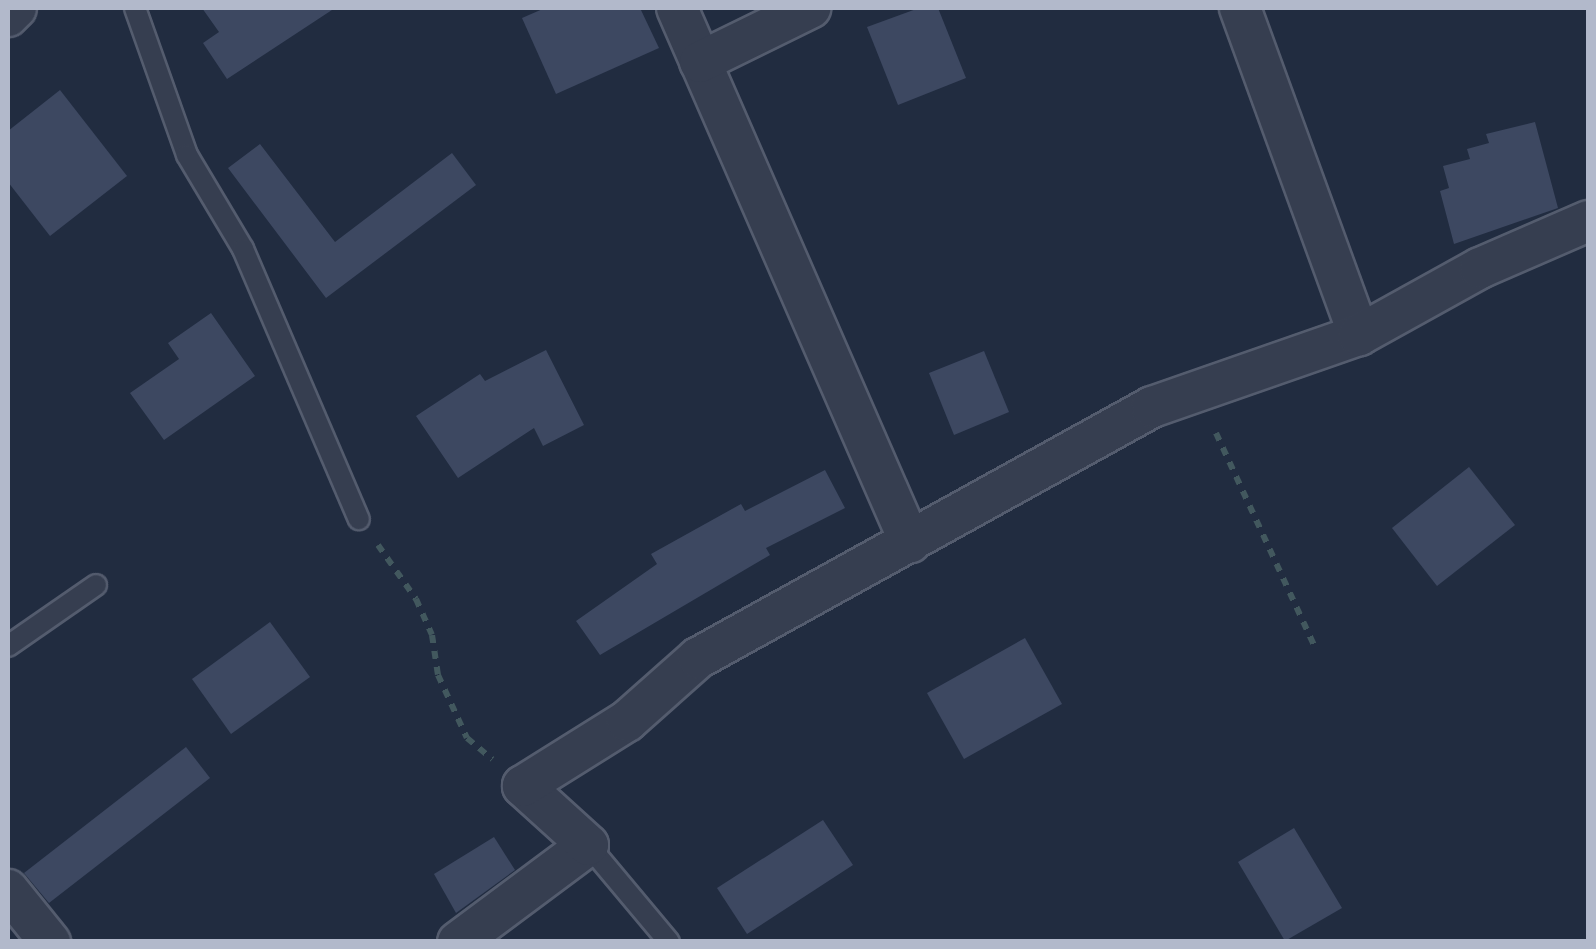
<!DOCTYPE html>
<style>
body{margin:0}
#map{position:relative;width:1596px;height:949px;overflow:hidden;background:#212c40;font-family:"Space Grotesk",sans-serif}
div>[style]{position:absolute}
.building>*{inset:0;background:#3d4861}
.path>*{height:6px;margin-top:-3px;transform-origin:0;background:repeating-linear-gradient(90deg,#42585e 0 8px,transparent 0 16px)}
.roads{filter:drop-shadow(2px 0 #545c6e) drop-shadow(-2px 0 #545c6e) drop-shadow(0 2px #545c6e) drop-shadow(0 -2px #545c6e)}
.lane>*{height:20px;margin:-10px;padding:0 10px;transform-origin:10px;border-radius:10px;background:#363e50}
.street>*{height:40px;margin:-20px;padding:0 20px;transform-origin:20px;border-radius:20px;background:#363e50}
span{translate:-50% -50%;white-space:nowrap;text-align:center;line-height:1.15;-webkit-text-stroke:10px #1b2335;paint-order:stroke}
.frame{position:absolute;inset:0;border:10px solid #b2b9cb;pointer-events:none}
</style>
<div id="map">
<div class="building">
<i style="clip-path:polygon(202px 8px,335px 8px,227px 79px,203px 43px,219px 32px)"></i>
<i style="clip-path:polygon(545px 8px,640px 8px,659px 48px,556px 94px,522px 18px)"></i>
<i style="clip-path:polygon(919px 8px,938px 8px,966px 78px,898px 105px,867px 27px)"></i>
<i style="clip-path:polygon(60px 90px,127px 176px,50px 236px,8px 182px,8px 131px)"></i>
<i style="clip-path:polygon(1535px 122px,1558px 208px,1454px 244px,1440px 191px,1449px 188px,1443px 166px,1470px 159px,1467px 149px,1489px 143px,1486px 134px)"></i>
<i style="clip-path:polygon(260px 144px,335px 242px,452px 153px,476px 185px,326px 298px,228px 168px)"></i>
<i style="clip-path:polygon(211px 313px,255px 376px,164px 440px,130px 393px,179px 359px,168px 343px)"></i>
<i style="clip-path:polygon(546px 350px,584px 425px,543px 446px,534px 428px,458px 478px,416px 416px,480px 374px,485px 381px)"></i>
<i style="clip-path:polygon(984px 351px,1009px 412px,954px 435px,929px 373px)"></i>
<i style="clip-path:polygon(1469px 467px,1515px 525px,1437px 586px,1392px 528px)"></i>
<i style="clip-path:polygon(825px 470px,845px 508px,766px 548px,770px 555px,600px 655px,576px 621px,657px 564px,651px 554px,741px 504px,745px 511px)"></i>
<i style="clip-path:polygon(270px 622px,310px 677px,231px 734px,192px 679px)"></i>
<i style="clip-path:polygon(1025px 638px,1062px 704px,964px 759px,927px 693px)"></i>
<i style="clip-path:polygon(186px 747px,210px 778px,49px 903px,24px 873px)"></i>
<i style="clip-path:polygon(823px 820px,853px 865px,747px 934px,717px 888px)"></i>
<i style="clip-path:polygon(1294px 828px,1342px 908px,1285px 941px,1238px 862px)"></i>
<i style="clip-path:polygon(494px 837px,515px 870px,456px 913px,434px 874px)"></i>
</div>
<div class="path">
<i style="left:1216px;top:433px;width:236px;rotate:65.2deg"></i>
<i style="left:378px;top:545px;width:66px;rotate:54.9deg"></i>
<i style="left:416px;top:599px;width:39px;rotate:66deg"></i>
<i style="left:432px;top:635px;width:40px;rotate:81.5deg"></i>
<i style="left:438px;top:675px;width:69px;rotate:65.3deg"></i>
<i style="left:467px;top:738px;width:33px;rotate:40deg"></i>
</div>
<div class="roads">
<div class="lane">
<i style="left:135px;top:8px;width:156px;rotate:70.5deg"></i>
<i style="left:187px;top:155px;width:109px;rotate:59.2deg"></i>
<i style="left:243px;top:249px;width:294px;rotate:66.8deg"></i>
<i style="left:8px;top:646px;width:107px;rotate:-34.7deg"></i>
<i style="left:588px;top:845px;width:126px;rotate:50.1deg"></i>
</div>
<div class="street">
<i style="left:677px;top:8px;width:583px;rotate:66.43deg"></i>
<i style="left:1240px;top:8px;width:348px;rotate:70deg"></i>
<i style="left:8px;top:16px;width:11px;rotate:-45deg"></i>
<i style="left:700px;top:62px;width:123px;rotate:-26.1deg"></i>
<i style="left:8px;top:890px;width:67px;rotate:51.1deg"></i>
<i style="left:458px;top:942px;width:162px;rotate:-36.7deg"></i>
<i style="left:588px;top:845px;width:88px;rotate:-137.8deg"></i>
<i style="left:523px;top:786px;width:123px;rotate:-32deg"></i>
<i style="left:627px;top:721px;width:95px;rotate:-41.6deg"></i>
<i style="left:698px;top:658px;width:519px;rotate:-28.94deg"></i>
<i style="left:1152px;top:407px;width:219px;rotate:-19.2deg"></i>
<i style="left:1359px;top:335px;width:138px;rotate:-29deg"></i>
<i style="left:1480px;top:268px;width:118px;rotate:-23.5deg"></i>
</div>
</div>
<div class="frame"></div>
</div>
